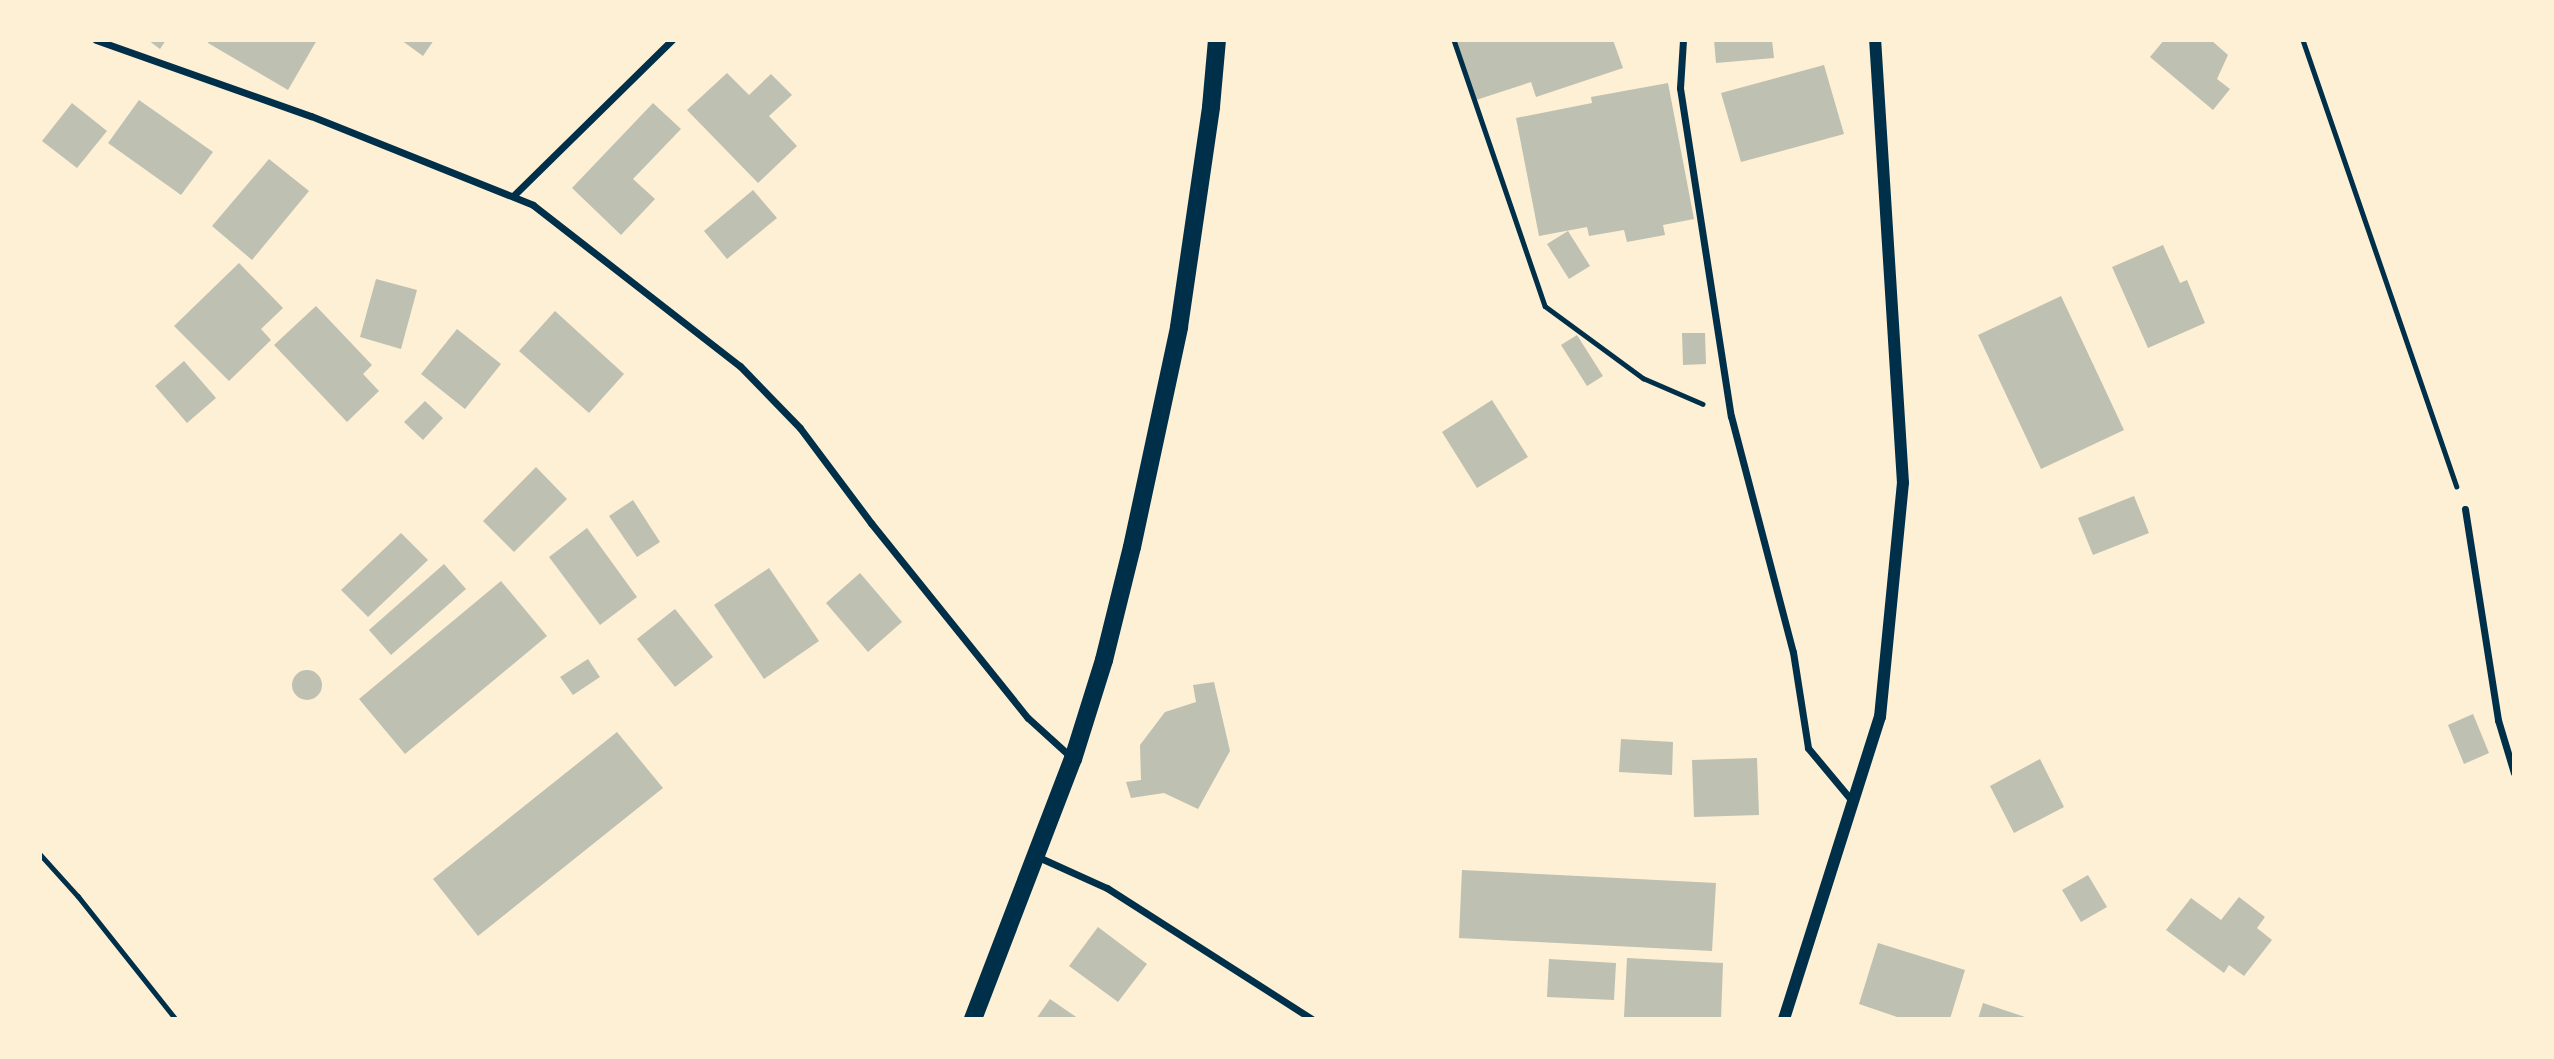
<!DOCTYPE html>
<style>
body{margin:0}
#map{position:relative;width:2554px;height:1059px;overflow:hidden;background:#fdf0d5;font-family:"Asap Condensed",sans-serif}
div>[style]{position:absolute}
.building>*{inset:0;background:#bec0b2}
.round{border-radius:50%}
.path>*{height:4.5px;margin:-2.25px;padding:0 2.25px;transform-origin:2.25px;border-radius:2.25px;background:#003049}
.minor>*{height:7px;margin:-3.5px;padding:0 3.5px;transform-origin:3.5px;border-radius:3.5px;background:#003049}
.tertiary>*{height:12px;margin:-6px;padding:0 6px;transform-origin:6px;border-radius:6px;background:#003049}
.primary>*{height:18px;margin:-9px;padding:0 9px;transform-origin:9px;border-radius:9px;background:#003049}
span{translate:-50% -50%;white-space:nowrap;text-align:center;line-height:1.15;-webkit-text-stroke:7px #fdf0d5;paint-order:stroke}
.frame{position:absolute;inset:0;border:42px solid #fdf0d5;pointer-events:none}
</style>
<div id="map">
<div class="building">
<i style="clip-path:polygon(148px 40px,166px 40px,160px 49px)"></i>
<i style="clip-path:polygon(209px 40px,317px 40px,288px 90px,208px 43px)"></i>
<i style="clip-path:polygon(401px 40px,434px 40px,423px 56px)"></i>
<i style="clip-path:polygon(1453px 40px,1613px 40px,1623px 68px,1536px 97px,1531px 82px,1473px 101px)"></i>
<i style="clip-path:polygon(1714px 40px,1772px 40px,1774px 58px,1716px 63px)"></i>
<i style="clip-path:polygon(2164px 40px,2211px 40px,2228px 55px,2217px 79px,2230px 89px,2213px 110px,2150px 57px)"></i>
<i style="clip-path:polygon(1824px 65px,1844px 134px,1741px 162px,1721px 93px)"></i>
<i style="clip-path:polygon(727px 73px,749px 95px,771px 74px,792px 95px,769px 116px,797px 146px,758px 183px,687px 110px)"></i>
<i style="clip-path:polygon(1668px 83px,1694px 219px,1663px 225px,1665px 235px,1627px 242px,1624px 230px,1589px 236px,1587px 227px,1539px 236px,1516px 118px,1592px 103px,1591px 97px)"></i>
<i style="clip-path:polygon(139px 100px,213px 152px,181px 195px,108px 143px)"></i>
<i style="clip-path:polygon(72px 103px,107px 131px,77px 168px,42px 141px)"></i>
<i style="clip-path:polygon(653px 103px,681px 129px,633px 179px,655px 199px,621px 235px,572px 188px)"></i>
<i style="clip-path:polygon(269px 159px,309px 191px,252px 260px,212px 226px)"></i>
<i style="clip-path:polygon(753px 190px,777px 218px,727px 259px,704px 231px)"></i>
<i style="clip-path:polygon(1568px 231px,1590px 266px,1569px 279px,1547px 244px)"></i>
<i style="clip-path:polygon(2163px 245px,2180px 283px,2187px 280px,2205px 323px,2148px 348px,2112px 267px)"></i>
<i style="clip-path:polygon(239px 263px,283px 308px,261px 329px,271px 340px,229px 381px,174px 326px)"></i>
<i style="clip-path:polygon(376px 279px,417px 290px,401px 349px,360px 337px)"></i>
<i style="clip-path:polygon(2061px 296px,2124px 430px,2041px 469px,1978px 335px)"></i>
<i style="clip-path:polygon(316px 306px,372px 365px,363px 374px,379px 391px,347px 422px,274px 345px)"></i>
<i style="clip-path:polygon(555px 311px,624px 374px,589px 413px,519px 351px)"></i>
<i style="clip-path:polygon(457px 329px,501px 364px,465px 409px,421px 374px)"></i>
<i style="clip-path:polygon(1682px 333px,1705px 333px,1706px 364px,1683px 365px)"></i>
<i style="clip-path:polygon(1577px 335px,1603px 376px,1587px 386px,1561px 345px)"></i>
<i style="clip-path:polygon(184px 361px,216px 398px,187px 423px,155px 386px)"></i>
<i style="clip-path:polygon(1492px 400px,1528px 457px,1477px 488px,1442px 432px)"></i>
<i style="clip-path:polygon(425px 401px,443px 418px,423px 440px,404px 422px)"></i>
<i style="clip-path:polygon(536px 467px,567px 499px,514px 552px,483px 521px)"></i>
<i style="clip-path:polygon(2134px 496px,2149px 533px,2093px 555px,2078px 518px)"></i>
<i style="clip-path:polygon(633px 500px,660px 542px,637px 557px,609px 516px)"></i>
<i style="clip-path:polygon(587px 528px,637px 597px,600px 625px,549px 557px)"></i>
<i style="clip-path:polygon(401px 533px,428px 560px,368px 617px,341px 590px)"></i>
<i style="clip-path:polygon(444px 564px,466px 589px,391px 655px,369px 630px)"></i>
<i style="clip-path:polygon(769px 568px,819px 641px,764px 679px,714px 605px)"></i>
<i style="clip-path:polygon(860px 573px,902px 622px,868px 652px,826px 603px)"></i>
<i style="clip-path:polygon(501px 581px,547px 636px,405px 754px,359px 699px)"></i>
<i style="clip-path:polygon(675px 609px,713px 657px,675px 687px,637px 639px)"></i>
<i style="clip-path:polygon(588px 659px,600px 677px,573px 695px,560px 677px)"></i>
<i class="round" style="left:292px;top:670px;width:30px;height:30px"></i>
<i style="clip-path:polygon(1214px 682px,1230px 751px,1198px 809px,1164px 793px,1131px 798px,1126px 782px,1141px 780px,1140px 745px,1165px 712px,1196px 702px,1193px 685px)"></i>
<i style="clip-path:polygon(2473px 714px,2489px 753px,2464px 764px,2448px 725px)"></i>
<i style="clip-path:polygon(617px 732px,663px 788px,478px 936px,433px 879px)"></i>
<i style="clip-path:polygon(1621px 739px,1673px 742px,1672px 775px,1619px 772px)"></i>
<i style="clip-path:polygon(1757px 758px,1759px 815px,1694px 817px,1692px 760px)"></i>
<i style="clip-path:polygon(2040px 759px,2064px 807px,2014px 833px,1990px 786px)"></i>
<i style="clip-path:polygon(1462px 870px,1716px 883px,1712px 951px,1459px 938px)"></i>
<i style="clip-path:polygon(2088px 875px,2107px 907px,2081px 922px,2062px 890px)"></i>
<i style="clip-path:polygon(2239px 897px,2265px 917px,2257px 928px,2272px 940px,2244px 976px,2229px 965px,2224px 973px,2166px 930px,2191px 898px,2221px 920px)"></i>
<i style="clip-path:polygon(1098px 927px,1147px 964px,1118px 1002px,1069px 966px)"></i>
<i style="clip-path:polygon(1878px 943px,1965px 970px,1950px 1019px,1903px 1019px,1859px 1004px)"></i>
<i style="clip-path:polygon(1627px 958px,1723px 963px,1721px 1019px,1624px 1017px)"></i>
<i style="clip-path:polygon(1549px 959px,1616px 963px,1614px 1000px,1547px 997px)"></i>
<i style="clip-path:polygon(1050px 999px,1079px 1019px,1036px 1019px)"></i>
<i style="clip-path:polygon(1983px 1003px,2028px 1018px,2028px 1019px,1978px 1019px)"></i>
</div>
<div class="path">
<i style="left:1454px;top:40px;width:281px;rotate:71.1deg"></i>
<i style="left:1545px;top:306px;width:122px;rotate:36.3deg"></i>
<i style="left:1643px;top:378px;width:65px;rotate:23.4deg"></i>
<i style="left:2303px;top:40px;width:472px;rotate:71deg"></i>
<i style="left:40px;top:854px;width:57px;rotate:47.9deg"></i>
<i style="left:78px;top:896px;width:157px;rotate:51.5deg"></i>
</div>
<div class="minor">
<i style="left:96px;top:40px;width:228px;rotate:19.5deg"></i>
<i style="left:311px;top:116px;width:239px;rotate:21.8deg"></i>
<i style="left:533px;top:205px;width:262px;rotate:37.9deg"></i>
<i style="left:740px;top:366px;width:86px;rotate:45.9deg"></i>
<i style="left:800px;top:428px;width:119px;rotate:53.2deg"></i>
<i style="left:871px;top:523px;width:250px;rotate:51.2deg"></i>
<i style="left:1028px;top:718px;width:59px;rotate:42.3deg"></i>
<i style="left:1683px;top:40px;width:48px;rotate:93.6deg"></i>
<i style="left:1680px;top:88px;width:332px;rotate:81.2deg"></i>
<i style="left:1731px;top:416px;width:244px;rotate:75.3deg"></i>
<i style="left:1793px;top:652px;width:97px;rotate:81.1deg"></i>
<i style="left:1808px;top:748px;width:70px;rotate:50.2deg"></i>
<i style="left:513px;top:196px;width:223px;rotate:-44.5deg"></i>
<i style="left:2465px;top:509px;width:214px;rotate:81.1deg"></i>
<i style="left:2498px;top:720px;width:55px;rotate:73.2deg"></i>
<i style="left:1036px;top:856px;width:78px;rotate:24.3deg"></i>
<i style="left:1107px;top:888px;width:243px;rotate:32.6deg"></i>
</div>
<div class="tertiary">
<i style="left:1784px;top:1019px;width:317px;rotate:-72.4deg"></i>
<i style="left:1880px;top:717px;width:235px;rotate:-84.4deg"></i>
<i style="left:1903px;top:483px;width:444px;rotate:-93.6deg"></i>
</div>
<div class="primary">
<i style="left:973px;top:1019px;width:279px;rotate:-69deg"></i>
<i style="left:1073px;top:759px;width:104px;rotate:-72.6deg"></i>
<i style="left:1104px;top:660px;width:116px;rotate:-76.1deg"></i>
<i style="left:1132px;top:547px;width:225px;rotate:-77.9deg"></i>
<i style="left:1179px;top:327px;width:222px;rotate:-81.7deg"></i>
<i style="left:1211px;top:107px;width:67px;rotate:-84.9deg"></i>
</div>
<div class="frame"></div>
</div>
